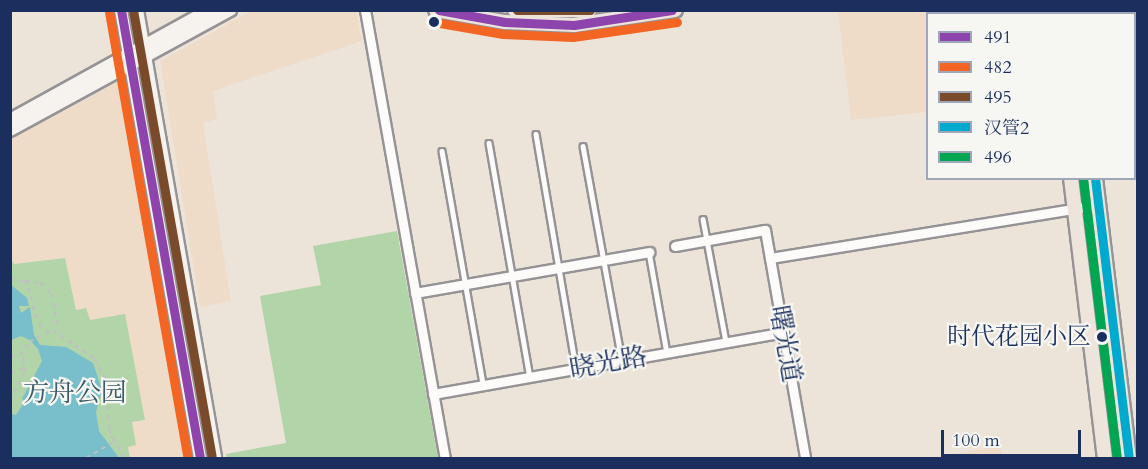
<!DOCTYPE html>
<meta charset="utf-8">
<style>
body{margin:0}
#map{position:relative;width:1148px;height:469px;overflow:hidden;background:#ede4d9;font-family:Cardo,"Noto Serif SC",serif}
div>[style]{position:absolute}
.built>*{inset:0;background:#eedcc8}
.green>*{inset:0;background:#b1d4a8}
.water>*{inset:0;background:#78becb}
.path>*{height:1.5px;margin-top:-0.75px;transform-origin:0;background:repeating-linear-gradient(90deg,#c0c0c3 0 4.5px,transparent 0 9px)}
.roads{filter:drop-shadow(2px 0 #959395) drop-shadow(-2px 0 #959395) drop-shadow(0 2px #959395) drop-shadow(0 -2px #959395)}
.lane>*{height:4.5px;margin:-2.25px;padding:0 2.25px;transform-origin:2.25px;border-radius:2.25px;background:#fcfbf9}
.street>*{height:9px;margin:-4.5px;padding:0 4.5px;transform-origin:4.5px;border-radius:4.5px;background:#fcfbf9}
.secondary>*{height:12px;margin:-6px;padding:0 6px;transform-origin:6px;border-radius:6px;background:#f6f2ee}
.primary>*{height:14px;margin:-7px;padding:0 7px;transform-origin:7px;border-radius:7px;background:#ede5dc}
.bus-1>*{height:9px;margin:-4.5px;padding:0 4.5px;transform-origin:4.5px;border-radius:4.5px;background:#8e44ad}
.bus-2>*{height:9px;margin:-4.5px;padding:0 4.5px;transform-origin:4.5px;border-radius:4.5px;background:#f26522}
.bus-3>*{height:9px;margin:-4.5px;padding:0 4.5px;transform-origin:4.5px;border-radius:4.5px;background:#7a4b2a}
.bus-4>*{height:9px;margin:-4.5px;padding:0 4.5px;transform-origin:4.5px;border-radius:4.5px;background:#00a9ce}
.bus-5>*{height:9px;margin:-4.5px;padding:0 4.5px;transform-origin:4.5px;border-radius:4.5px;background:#00a651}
.dots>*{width:16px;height:16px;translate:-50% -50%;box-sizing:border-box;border:3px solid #f6f6f2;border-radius:50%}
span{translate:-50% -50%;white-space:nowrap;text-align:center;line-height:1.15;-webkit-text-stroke:4.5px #f6f6f2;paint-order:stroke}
.bus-label{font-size:24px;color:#1b2f5e}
.right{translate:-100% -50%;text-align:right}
.street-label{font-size:26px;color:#1b2f5e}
.park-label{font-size:26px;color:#395c68}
.frame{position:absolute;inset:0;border:12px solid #1b2f5e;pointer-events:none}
.legend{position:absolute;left:926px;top:12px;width:210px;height:168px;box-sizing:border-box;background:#f6f6f2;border:2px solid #9ea6b7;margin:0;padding:8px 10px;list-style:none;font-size:18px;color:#1b2f5e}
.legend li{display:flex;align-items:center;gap:12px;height:30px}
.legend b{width:30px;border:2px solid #9ea6b7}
.scale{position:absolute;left:941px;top:430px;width:140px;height:27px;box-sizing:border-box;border:3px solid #1b2f5e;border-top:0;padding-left:8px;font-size:18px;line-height:21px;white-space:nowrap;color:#1b2f5e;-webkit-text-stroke:4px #f6f6f2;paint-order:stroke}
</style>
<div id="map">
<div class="built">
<i style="clip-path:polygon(253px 10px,356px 11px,362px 41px,213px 91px,217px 119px,203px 123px,231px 301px,200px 307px,160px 61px)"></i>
<i style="clip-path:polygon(993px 11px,993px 13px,928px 14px,927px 112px,851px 120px,838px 11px)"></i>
<i style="clip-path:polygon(123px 79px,184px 413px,190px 458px,130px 458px,128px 446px,136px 445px,132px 422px,145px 420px,89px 320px,76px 310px,65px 258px,14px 264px,11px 258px,10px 140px)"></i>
<i style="clip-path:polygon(1000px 446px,1003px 458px,934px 457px)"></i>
</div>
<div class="green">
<i style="clip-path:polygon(397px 231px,438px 458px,227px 458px,226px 454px,286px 443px,260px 296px,321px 285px,313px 246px)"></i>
<i style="clip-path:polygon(10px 258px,14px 264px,65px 258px,76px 310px,86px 308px,90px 320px,125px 314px,145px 420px,132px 422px,136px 445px,128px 447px,130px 458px,11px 458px)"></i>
</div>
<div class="water">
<i style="clip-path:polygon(11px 285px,27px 298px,29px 306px,19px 306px,21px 313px,30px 307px,34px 335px,40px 345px,66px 347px,93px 363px,102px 390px,96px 412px,99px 431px,119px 458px,11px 458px,12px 414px,16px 415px,25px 401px,22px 399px,42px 361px,38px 349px,30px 340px,21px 336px,11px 340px)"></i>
</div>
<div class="path">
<i style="left:10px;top:279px;width:15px;rotate:8deg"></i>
<i style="left:25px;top:281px;width:8px;rotate:60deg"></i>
<i style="left:29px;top:288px;width:28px;rotate:77deg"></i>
<i style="left:35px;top:315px;width:18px;rotate:63deg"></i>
<i style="left:26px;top:281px;width:15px;rotate:8deg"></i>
<i style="left:41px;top:283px;width:16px;rotate:45deg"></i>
<i style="left:52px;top:294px;width:36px;rotate:80deg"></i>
<i style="left:10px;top:357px;width:10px;rotate:-11deg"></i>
<i style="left:20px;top:355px;width:16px;rotate:-55deg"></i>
<i style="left:29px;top:342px;width:27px;rotate:-27deg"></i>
<i style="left:53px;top:330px;width:51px;rotate:34.6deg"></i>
<i style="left:95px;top:359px;width:22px;rotate:63deg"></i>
<i style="left:105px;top:379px;width:51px;rotate:85.5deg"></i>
<i style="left:109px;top:430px;width:32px;rotate:62deg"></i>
<i style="left:10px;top:372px;width:14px;rotate:-12deg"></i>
<i style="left:10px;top:401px;width:32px;rotate:-64deg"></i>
<i style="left:24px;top:372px;width:18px;rotate:-93deg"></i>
<i style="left:86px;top:458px;width:32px;rotate:-30deg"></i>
</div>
<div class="roads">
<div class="lane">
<i style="left:536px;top:134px;width:238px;rotate:80.3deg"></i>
<i style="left:489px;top:143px;width:238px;rotate:80.1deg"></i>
<i style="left:583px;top:146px;width:219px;rotate:79.7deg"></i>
<i style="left:442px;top:151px;width:237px;rotate:80deg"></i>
<i style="left:703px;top:219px;width:125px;rotate:79.4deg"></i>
<i style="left:649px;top:252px;width:103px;rotate:79.9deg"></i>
</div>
<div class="street">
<i style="left:365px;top:10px;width:455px;rotate:79.9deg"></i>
<i style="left:1134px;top:82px;width:4px"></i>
<i style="left:675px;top:246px;width:91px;rotate:-10.1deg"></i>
<i style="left:765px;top:230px;width:231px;rotate:80deg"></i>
<i style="left:770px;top:258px;width:332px;rotate:-9.2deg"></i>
<i style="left:415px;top:293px;width:238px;rotate:-9.9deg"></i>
<i style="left:433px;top:394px;width:355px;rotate:-10deg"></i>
</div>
<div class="secondary">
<i style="left:121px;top:10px;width:455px;rotate:80deg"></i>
<i style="left:137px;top:10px;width:455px;rotate:80.1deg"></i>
<i style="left:10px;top:120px;width:227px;rotate:-28.9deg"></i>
<i style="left:10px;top:130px;width:251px;rotate:-28.6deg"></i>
</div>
<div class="primary">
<i style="left:436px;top:10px;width:70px;rotate:9.9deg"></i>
<i style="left:505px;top:22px;width:69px;rotate:2.5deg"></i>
<i style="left:574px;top:25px;width:102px;rotate:-8.4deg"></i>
<i style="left:515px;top:10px;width:74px"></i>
<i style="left:1050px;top:10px;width:4px;rotate:90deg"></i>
<i style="left:1074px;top:10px;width:4px;rotate:90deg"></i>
<i style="left:1071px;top:178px;width:282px;rotate:83.1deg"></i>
<i style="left:1095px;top:178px;width:282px;rotate:83.1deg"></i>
</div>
</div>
<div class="bus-1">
<i style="left:121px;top:10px;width:455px;rotate:80deg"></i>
<i style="left:439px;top:10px;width:67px;rotate:10.3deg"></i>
<i style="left:505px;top:22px;width:69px;rotate:2.5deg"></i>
<i style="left:574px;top:25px;width:99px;rotate:-8.7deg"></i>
</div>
<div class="bus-2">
<i style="left:109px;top:12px;width:453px;rotate:80deg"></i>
<i style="left:434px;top:22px;width:70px;rotate:9.9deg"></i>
<i style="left:503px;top:34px;width:70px;rotate:2.5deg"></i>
<i style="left:573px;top:37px;width:105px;rotate:-8.2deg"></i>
</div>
<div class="bus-3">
<i style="left:133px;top:10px;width:453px;rotate:80deg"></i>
<i style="left:517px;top:10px;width:73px"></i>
</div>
<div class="bus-4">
<i style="left:1095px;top:178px;width:282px;rotate:83.1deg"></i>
</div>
<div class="bus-5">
<i style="left:1083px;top:179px;width:281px;rotate:83.1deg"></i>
</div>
<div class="dots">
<i style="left:434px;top:22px;background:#1b2f5e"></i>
<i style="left:1102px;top:337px;background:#1b2f5e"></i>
</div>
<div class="bus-label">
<span class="right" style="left:1091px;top:337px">时代花园小区</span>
</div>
<div class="street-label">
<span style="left:785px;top:344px;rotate:80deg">曙光道</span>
<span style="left:608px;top:363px;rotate:-10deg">晓光路</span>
</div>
<div class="park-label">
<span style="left:75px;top:393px">方舟公园</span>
</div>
<div class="frame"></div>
<ul class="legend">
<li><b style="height:8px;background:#8e44ad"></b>491</li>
<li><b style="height:8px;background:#f26522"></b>482</li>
<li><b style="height:8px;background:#7a4b2a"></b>495</li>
<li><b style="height:8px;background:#00a9ce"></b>汉管2</li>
<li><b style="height:8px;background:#00a651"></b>496</li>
</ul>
<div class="scale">100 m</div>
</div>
